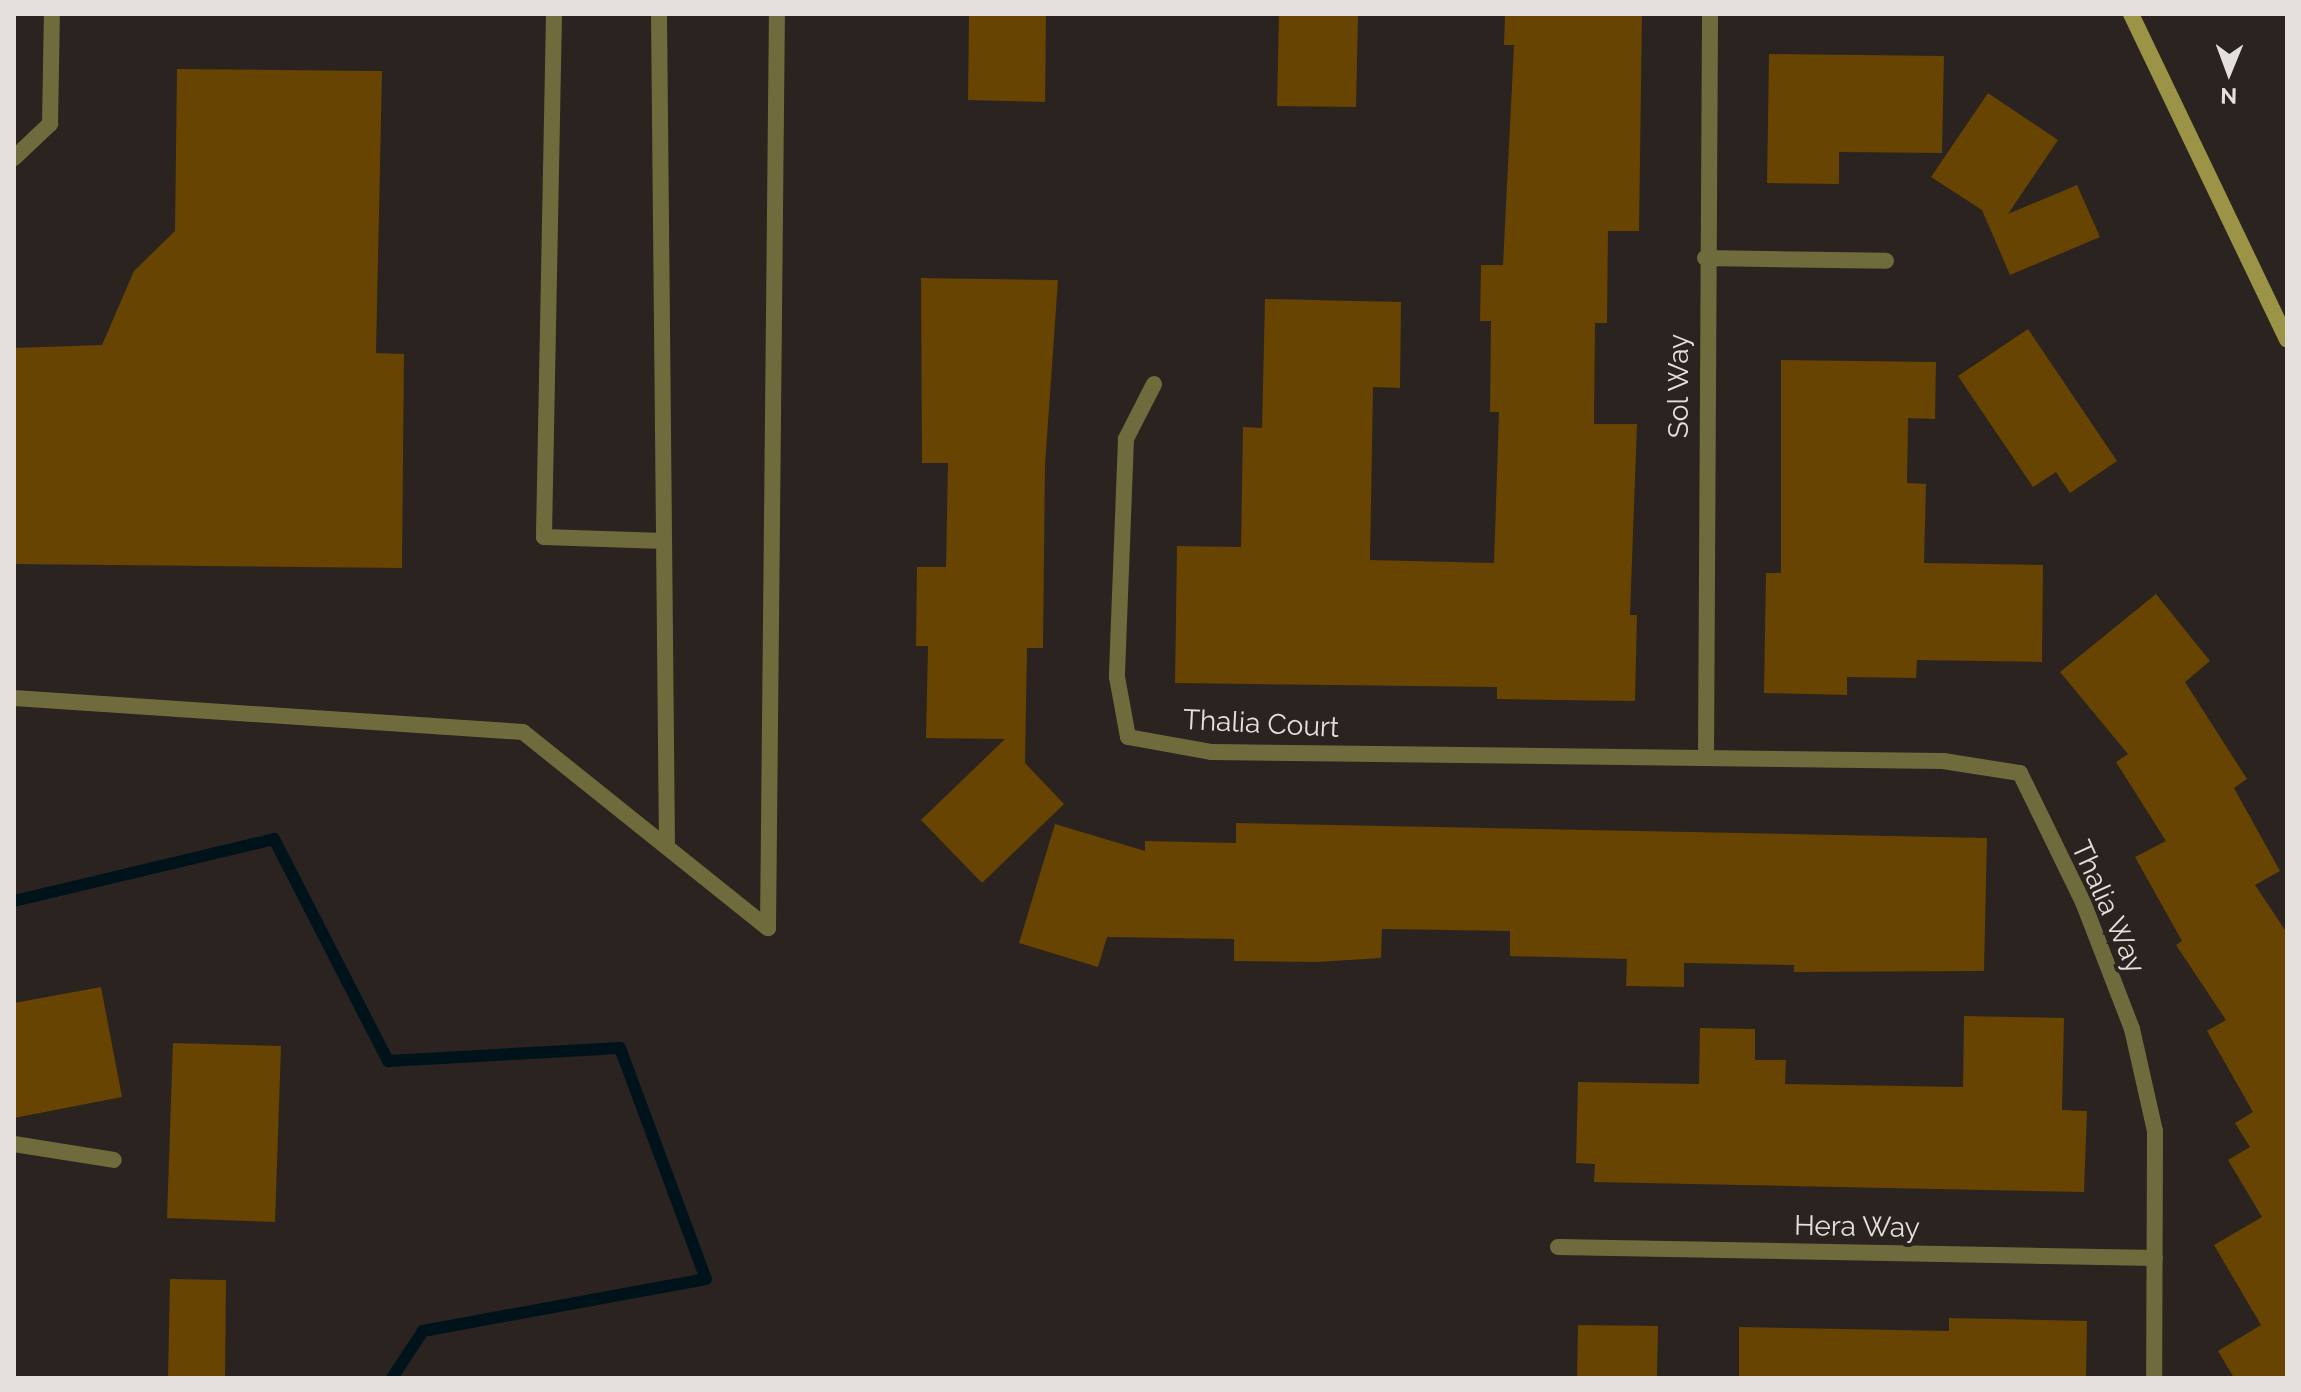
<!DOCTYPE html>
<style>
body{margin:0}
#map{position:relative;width:2301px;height:1392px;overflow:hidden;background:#2a231f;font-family:Raleway,sans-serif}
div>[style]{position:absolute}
.stream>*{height:12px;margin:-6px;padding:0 6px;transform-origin:6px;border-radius:6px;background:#00131b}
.building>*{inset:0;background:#674401}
.lane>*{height:16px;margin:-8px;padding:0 8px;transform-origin:8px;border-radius:8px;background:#706b3c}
.street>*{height:16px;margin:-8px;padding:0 8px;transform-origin:8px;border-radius:8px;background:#706b3c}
.secondary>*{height:16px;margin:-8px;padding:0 8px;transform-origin:8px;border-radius:8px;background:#9b9345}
span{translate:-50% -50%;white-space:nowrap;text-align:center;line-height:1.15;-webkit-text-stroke:8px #2a231f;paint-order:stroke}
.street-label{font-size:28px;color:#e4e0dc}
.frame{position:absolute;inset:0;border:16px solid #e4e0dc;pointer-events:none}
.north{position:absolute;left:2189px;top:32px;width:80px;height:80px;-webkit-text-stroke:6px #2a231f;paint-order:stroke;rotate:181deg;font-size:22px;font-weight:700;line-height:32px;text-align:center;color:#e4e0dc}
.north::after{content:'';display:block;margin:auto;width:28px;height:36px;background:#e4e0dc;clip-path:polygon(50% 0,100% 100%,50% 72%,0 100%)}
</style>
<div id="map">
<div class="stream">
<i style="left:14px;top:901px;width:267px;rotate:-13.4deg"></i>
<i style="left:274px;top:839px;width:250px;rotate:62.8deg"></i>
<i style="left:388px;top:1061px;width:232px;rotate:-3.2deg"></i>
<i style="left:620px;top:1048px;width:246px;rotate:69.6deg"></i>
<i style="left:706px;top:1279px;width:288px;rotate:169.6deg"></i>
<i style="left:423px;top:1331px;width:56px;rotate:123.4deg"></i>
</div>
<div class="building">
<i style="clip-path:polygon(969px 14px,1046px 14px,1045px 102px,968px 100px)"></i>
<i style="clip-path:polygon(1279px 14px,1358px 14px,1356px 107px,1277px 106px)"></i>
<i style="clip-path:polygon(1505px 14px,1642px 14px,1639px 231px,1608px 231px,1607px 323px,1595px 323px,1594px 424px,1637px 424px,1630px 615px,1637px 615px,1635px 701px,1497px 699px,1497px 687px,1175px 683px,1177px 546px,1241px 547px,1243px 427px,1262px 428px,1265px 299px,1401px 302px,1400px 388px,1373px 387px,1370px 560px,1494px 563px,1499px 412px,1490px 412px,1491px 321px,1480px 321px,1481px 265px,1503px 265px,1514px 45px,1504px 45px)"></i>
<i style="clip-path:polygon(1769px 54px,1944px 56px,1942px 153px,1839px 152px,1839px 184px,1767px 183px)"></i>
<i style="clip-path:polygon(177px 69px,382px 71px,376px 353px,404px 354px,402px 568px,14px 564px,14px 348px,102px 345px,134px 271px,175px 231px)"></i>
<i style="clip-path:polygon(1988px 93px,2058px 140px,2008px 214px,2077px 185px,2100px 237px,2010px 275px,1982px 210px,1931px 177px)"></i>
<i style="clip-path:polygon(921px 278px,1058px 280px,1045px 465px,1043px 648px,1027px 648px,1025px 763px,1064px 804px,982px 883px,921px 820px,1005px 739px,926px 738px,928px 646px,916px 646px,917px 567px,946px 567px,948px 463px,922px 463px)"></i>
<i style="clip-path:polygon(2028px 329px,2117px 461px,2070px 493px,2056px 472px,2033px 487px,1958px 376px)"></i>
<i style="clip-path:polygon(1781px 360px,1936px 362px,1935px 419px,1908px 418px,1907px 483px,1926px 484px,1924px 563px,2043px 565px,2042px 662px,1917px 660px,1916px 678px,1847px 677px,1847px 695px,1764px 693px,1766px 573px,1781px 573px)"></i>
<i style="clip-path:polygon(2156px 594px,2210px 661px,2185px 682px,2247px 779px,2234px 788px,2280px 871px,2255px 885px,2287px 933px,2287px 1378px,2234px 1378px,2218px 1351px,2261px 1325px,2214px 1245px,2262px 1217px,2228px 1160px,2250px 1147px,2235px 1123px,2253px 1112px,2207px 1031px,2226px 1020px,2176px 945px,2182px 941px,2135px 857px,2166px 841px,2116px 762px,2128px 754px,2060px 672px)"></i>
<i style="clip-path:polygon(1236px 823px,1987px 838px,1984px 971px,1794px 972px,1794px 965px,1684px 963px,1684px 987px,1626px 986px,1627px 959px,1510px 956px,1510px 931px,1382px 929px,1381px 958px,1317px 962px,1234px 961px,1234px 939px,1107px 937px,1098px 967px,1019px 943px,1055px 824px,1145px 851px,1145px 841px,1236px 843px)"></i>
<i style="clip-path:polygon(101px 987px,122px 1097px,14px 1118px,14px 1003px)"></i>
<i style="clip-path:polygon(1964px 1016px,2064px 1018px,2062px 1110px,2087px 1111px,2084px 1192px,1594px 1182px,1595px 1164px,1576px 1163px,1578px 1082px,1699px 1084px,1700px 1028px,1755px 1029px,1755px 1060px,1786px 1060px,1785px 1084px,1963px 1087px)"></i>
<i style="clip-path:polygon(173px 1043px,281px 1046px,275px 1222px,167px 1218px)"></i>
<i style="clip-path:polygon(170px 1279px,226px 1280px,225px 1378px,168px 1378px)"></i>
<i style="clip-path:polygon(1949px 1318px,2087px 1321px,2086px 1378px,1739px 1378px,1739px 1327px,1949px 1331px)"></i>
<i style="clip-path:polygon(1578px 1325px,1658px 1326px,1657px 1378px,1577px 1378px)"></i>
</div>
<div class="lane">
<i style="left:554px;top:14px;width:523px;rotate:91.1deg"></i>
<i style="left:544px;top:537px;width:120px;rotate:1.9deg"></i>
<i style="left:659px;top:14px;width:832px;rotate:89.45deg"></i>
<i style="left:14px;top:158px;width:50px;rotate:-43.4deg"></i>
<i style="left:50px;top:124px;width:110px;rotate:-89deg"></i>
<i style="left:14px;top:698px;width:510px;rotate:3.82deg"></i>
<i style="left:523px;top:732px;width:314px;rotate:38.7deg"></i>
<i style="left:768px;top:928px;width:914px;rotate:-89.44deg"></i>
<i style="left:14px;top:1144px;width:101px;rotate:9.1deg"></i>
</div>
<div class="street">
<i style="left:1705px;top:258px;width:181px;rotate:0.9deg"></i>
<i style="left:1154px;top:384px;width:62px;rotate:117deg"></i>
<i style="left:1126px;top:439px;width:238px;rotate:92.2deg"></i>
<i style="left:1117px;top:677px;width:61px;rotate:79.6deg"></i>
<i style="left:1128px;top:737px;width:84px;rotate:10.2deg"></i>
<i style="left:1211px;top:752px;width:732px;rotate:0.7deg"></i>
<i style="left:1943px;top:761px;width:78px;rotate:8.9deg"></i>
<i style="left:2020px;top:773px;width:144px;rotate:64deg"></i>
<i style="left:2083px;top:902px;width:136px;rotate:68.9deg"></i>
<i style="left:2132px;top:1029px;width:105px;rotate:77.3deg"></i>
<i style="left:2155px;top:1131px;width:247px;rotate:90.2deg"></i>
<i style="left:1706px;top:758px;width:744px;rotate:-89.69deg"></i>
<i style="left:1558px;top:1247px;width:597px;rotate:1.06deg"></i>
</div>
<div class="secondary">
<i style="left:2131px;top:14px;width:361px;rotate:64.4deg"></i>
</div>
<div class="street-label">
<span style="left:1679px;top:386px;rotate:-90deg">Sol Way</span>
<span style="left:1261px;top:724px;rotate:3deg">Thalia Court</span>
<span style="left:2108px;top:907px;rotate:66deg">Thalia Way</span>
<span style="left:1857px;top:1227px;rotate:1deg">Hera Way</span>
</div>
<div class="frame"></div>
<div class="north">N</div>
</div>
